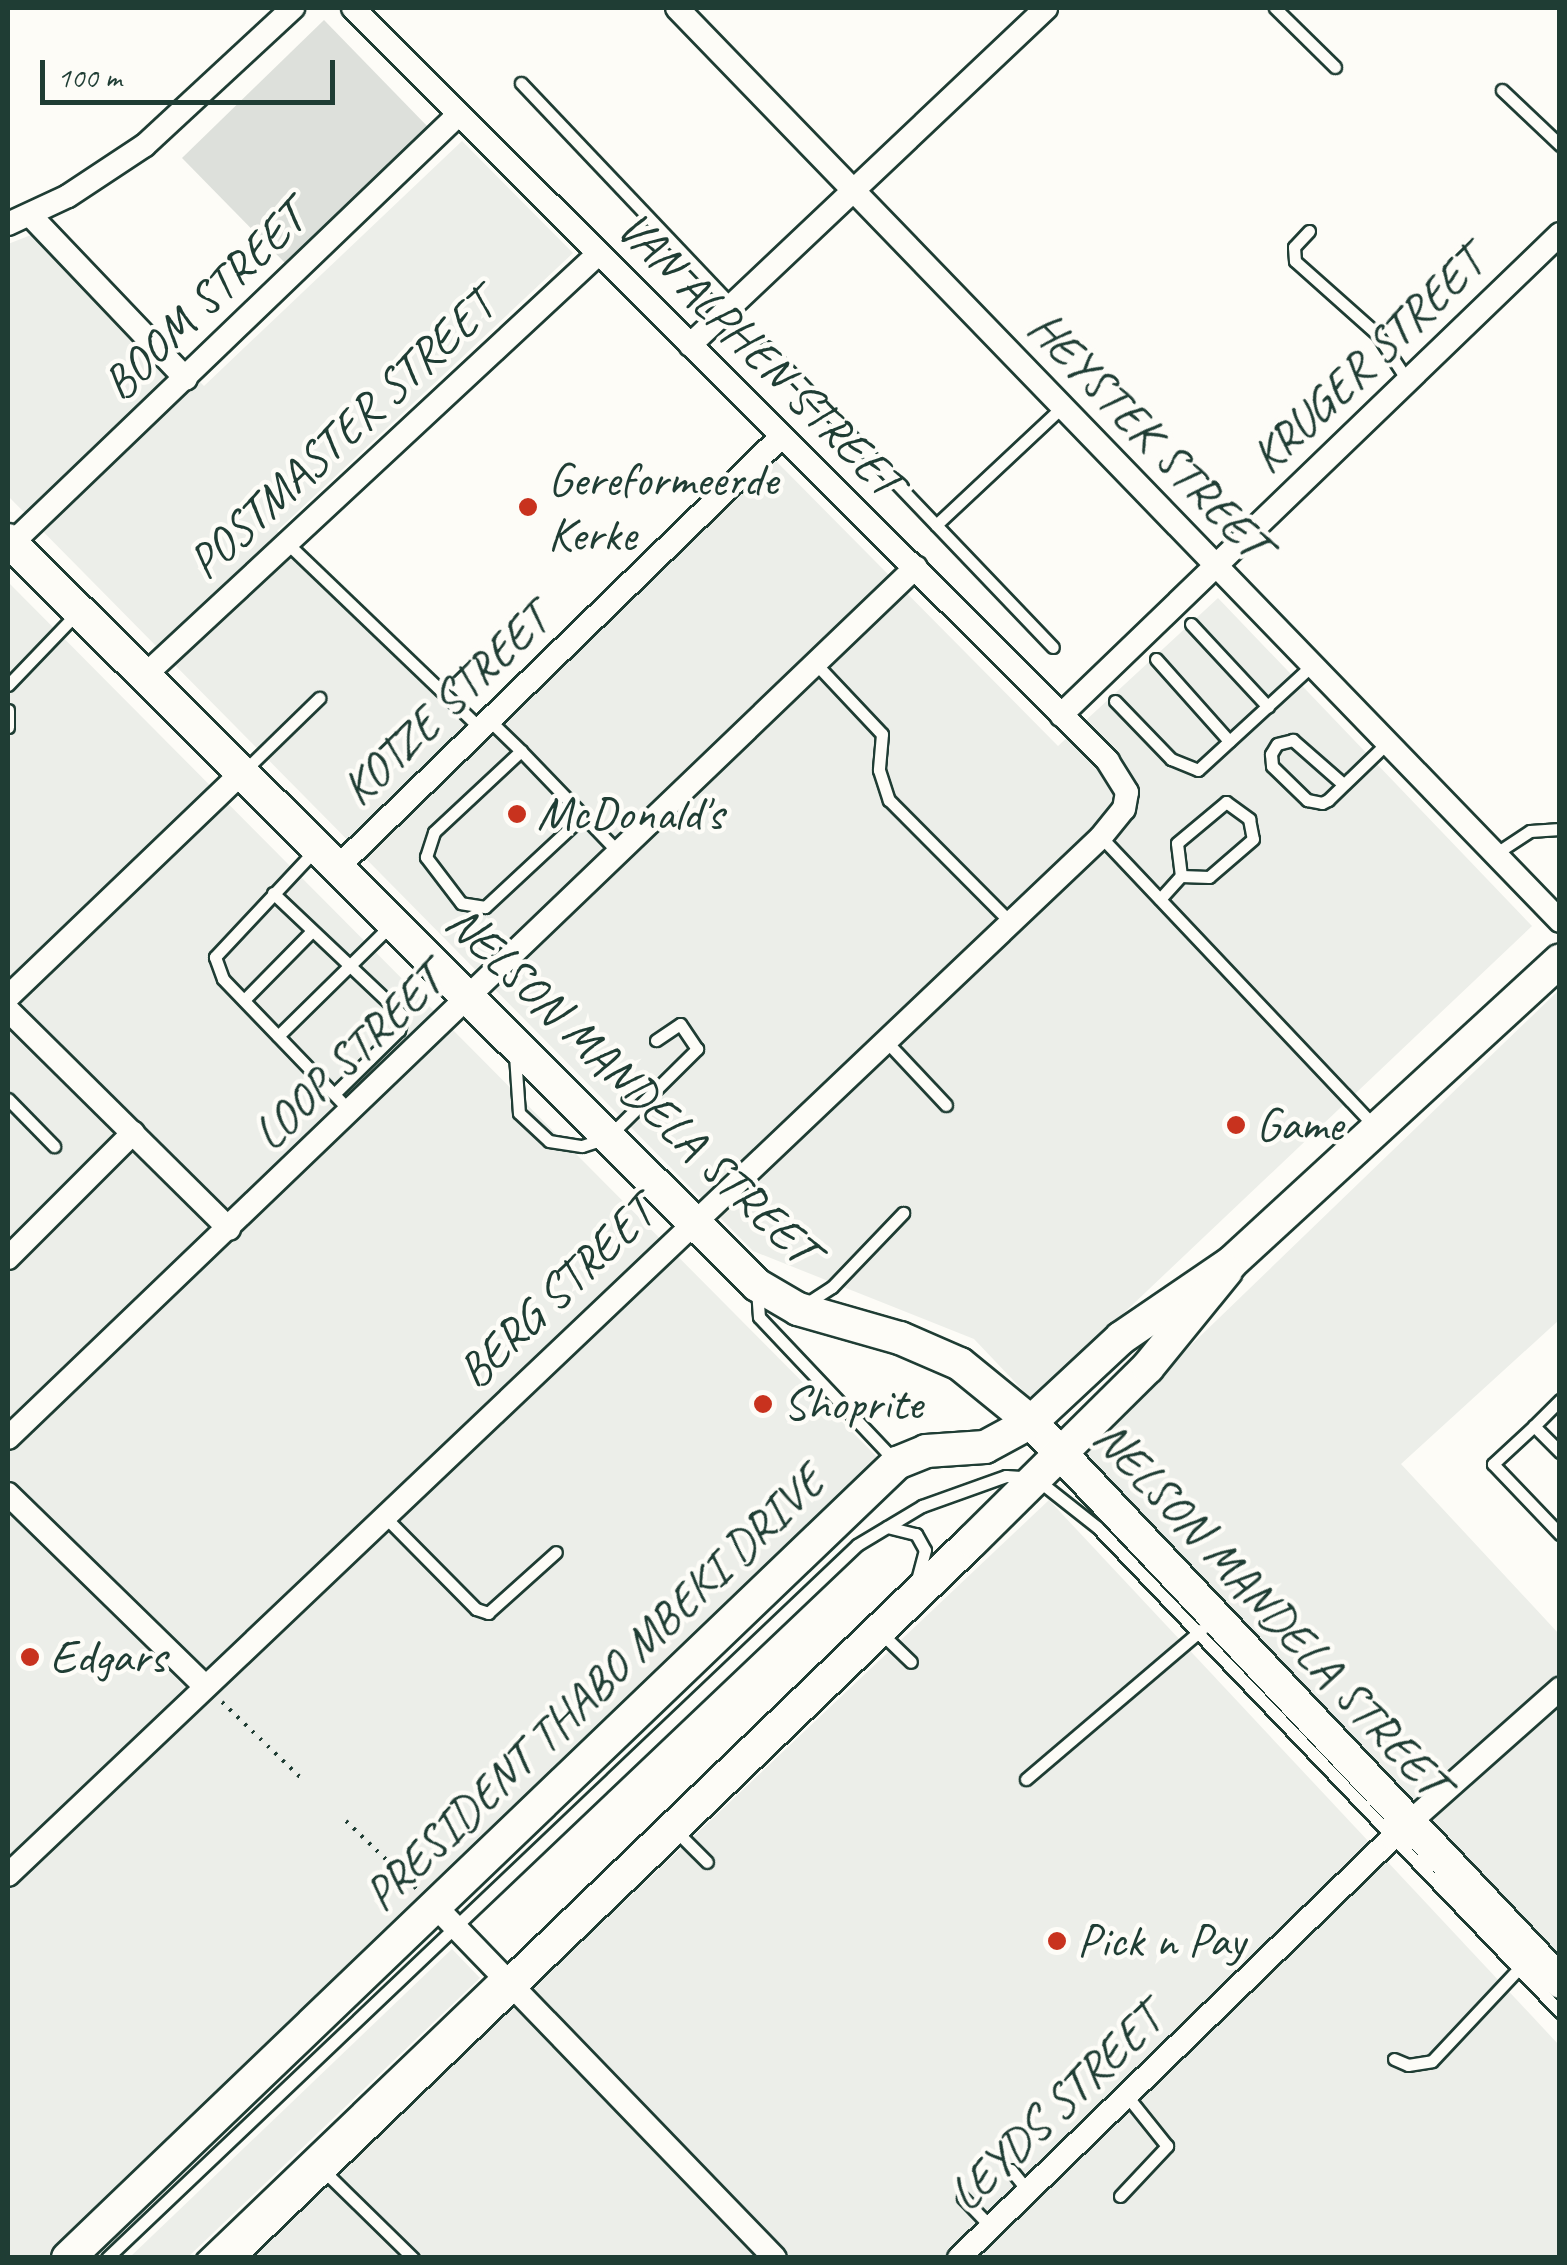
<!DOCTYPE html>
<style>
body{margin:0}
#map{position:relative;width:1567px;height:2265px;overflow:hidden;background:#fdfcf7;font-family:Caveat,sans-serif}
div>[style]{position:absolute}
.built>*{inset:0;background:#eceee9}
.green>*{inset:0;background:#dde0db}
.path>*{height:4px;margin-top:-2px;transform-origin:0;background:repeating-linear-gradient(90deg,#1f3d34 0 2.5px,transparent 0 10.5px)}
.roads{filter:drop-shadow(2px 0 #1f3d34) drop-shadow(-2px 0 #1f3d34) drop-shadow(0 2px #1f3d34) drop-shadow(0 -2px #1f3d34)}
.lane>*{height:11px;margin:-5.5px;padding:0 5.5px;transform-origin:5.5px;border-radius:5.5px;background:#fdfcf7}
.street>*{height:22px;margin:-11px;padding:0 11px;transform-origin:11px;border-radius:11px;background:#fdfcf7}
.secondary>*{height:32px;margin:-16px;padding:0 16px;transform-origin:16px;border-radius:16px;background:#fdfcf7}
.dots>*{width:28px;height:28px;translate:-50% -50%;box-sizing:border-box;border:5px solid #fdfcf7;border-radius:50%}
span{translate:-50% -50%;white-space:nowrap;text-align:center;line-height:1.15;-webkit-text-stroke:9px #fdfcf7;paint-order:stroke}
.street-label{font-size:48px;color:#1f3d34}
.poi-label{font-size:48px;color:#1f3d34}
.left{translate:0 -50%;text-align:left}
.frame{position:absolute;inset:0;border:10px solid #1f3d34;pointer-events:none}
.scale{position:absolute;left:40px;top:60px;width:295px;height:45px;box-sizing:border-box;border:5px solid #1f3d34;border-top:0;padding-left:12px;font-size:30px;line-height:35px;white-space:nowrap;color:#1f3d34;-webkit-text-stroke:8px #fdfcf7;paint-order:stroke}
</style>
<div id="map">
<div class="built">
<i style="clip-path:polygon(462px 141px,573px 253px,277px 531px,480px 736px,774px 459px,1058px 746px,1218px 598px,1532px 926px,1032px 1400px,974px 1339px,753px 1251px,8px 496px,8px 244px,49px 228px,204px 386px)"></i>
<i style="clip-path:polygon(8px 582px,884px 1464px,58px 2258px,8px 2257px)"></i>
<i style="clip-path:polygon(1559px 990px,1559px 1320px,1401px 1464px,1559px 1634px,1559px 1960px,1076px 1456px)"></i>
<i style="clip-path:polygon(1049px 1500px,1559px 2045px,1559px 2257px,248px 2258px)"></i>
<i style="clip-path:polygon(452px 1949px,480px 1978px,188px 2257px,130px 2257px)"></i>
</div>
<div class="green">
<i style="clip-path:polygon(324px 20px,429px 128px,287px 265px,182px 158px)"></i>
</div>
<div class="path">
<i style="left:222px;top:1702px;width:111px;rotate:43.9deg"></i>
<i style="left:346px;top:1821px;width:100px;rotate:43.8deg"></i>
</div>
<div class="roads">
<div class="lane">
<i style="left:1275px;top:8px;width:84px;rotate:44.5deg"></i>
<i style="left:521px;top:83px;width:306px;rotate:46.5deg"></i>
<i style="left:1502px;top:90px;width:80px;rotate:43.5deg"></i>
<i style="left:1309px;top:231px;width:22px;rotate:133deg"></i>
<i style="left:1294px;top:247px;width:14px;rotate:86deg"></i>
<i style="left:1295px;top:261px;width:110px;rotate:41.7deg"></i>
<i style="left:1377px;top:334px;width:55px;rotate:56.9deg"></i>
<i style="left:766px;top:347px;width:415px;rotate:46.3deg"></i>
<i style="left:936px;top:525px;width:173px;rotate:-43.1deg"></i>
<i style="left:287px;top:543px;width:267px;rotate:43.8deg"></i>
<i style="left:1191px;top:624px;width:113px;rotate:47.1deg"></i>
<i style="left:1156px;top:659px;width:110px;rotate:48.3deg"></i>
<i style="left:816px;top:664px;width:96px;rotate:46.7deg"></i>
<i style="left:882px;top:734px;width:36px;rotate:95deg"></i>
<i style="left:879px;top:770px;width:32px;rotate:72deg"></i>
<i style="left:889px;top:800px;width:172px;rotate:45.2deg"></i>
<i style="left:8px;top:685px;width:98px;rotate:-46.2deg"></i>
<i style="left:1115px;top:701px;width:81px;rotate:46deg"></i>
<i style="left:1171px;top:759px;width:29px;rotate:22deg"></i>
<i style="left:1198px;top:770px;width:155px;rotate:-42.6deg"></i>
<i style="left:8px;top:710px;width:17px;rotate:90deg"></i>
<i style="left:489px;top:720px;width:45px;rotate:44.1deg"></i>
<i style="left:244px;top:771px;width:105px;rotate:-44.2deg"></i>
<i style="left:1343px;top:784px;width:67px;rotate:-138.7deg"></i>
<i style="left:1293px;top:740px;width:16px;rotate:166deg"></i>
<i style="left:1277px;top:744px;width:12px;rotate:121deg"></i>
<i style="left:1271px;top:754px;width:12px;rotate:85deg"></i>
<i style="left:1272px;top:766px;width:49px;rotate:44.2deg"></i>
<i style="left:1307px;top:800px;width:15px;rotate:11deg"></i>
<i style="left:1322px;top:803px;width:7px;rotate:-27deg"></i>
<i style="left:1328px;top:800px;width:82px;rotate:-44deg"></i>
<i style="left:1226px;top:802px;width:29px;rotate:36deg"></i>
<i style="left:1249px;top:819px;width:20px;rotate:79deg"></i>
<i style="left:1253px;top:839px;width:58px;rotate:139.2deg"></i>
<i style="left:1209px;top:877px;width:28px;rotate:-178deg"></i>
<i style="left:1181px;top:876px;width:33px;rotate:-97deg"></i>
<i style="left:1177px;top:843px;width:64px;rotate:-39.9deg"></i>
<i style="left:583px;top:816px;width:134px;rotate:137.1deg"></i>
<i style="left:485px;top:907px;width:24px;rotate:-171deg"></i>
<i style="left:461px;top:903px;width:58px;rotate:-127.3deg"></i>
<i style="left:426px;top:857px;width:26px;rotate:-72deg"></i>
<i style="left:434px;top:832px;width:119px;rotate:-43deg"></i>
<i style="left:521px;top:751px;width:141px;rotate:46.1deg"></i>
<i style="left:1101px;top:837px;width:398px;rotate:46.6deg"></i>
<i style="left:316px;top:849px;width:148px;rotate:133.1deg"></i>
<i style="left:215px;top:957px;width:23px;rotate:70deg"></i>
<i style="left:223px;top:979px;width:185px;rotate:46.1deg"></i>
<i style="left:1495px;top:854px;width:42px;rotate:-33.3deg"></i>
<i style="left:1530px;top:831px;width:30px;rotate:-4deg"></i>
<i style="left:273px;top:893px;width:179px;rotate:43.4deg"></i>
<i style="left:403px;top:1016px;width:15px;rotate:106deg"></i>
<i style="left:399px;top:1030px;width:91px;rotate:135.4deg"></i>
<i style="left:1160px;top:899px;width:31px;rotate:-48deg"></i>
<i style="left:244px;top:1000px;width:97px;rotate:-45.4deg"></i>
<i style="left:278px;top:1036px;width:158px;rotate:-44.5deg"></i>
<i style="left:885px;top:1040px;width:89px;rotate:46.8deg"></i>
<i style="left:515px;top:1055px;width:58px;rotate:86.1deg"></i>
<i style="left:519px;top:1113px;width:41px;rotate:43deg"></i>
<i style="left:549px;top:1141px;width:33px;rotate:9deg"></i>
<i style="left:582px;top:1146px;width:26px;rotate:-18deg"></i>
<i style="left:607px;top:1138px;width:127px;rotate:-44.7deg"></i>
<i style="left:697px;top:1049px;width:30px;rotate:-124deg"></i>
<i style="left:680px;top:1024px;width:29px;rotate:146deg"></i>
<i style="left:8px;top:1099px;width:66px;rotate:45.6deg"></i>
<i style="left:757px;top:1289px;width:28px;rotate:86deg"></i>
<i style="left:759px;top:1317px;width:198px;rotate:46.6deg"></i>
<i style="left:804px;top:1305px;width:33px;rotate:-33deg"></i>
<i style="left:832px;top:1287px;width:103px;rotate:-46.2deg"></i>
<i style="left:1534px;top:1426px;width:37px;rotate:-45deg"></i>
<i style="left:1560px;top:1452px;width:37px;rotate:-135deg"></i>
<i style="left:1534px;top:1426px;width:56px;rotate:137.2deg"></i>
<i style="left:1493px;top:1464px;width:97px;rotate:46.3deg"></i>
<i style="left:384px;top:1516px;width:131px;rotate:45.3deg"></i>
<i style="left:476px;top:1609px;width:13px;rotate:18deg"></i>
<i style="left:488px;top:1613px;width:91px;rotate:-41.9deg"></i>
<i style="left:887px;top:1527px;width:30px;rotate:14deg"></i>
<i style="left:916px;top:1534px;width:18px;rotate:61deg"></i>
<i style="left:925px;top:1550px;width:27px;rotate:105deg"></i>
<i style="left:882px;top:1634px;width:40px;rotate:44deg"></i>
<i style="left:1026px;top:1779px;width:231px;rotate:-40.4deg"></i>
<i style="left:675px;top:1830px;width:45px;rotate:45deg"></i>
<i style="left:1394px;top:2059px;width:15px;rotate:23deg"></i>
<i style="left:1408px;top:2065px;width:24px;rotate:-9deg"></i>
<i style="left:1432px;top:2061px;width:133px;rotate:-46.8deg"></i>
<i style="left:323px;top:2170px;width:126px;rotate:44.4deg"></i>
<i style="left:1011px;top:2170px;width:27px;rotate:51deg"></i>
<i style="left:1120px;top:2196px;width:69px;rotate:-46.8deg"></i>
<i style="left:1167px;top:2146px;width:64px;rotate:-128.7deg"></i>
<i style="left:963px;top:2198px;width:40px;rotate:46deg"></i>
<i style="left:107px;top:2258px;width:1035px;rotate:-43.55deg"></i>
<i style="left:857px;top:1545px;width:76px;rotate:-31deg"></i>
<i style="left:922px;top:1506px;width:89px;rotate:-19.7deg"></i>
<i style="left:1006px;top:1476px;width:29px;rotate:4deg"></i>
<i style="left:1035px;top:1478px;width:79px;rotate:38.3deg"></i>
<i style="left:1097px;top:1527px;width:671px;rotate:46.33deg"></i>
<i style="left:202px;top:2258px;width:416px;rotate:-43.8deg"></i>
</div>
<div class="street">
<i style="left:677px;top:8px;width:1270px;rotate:45.96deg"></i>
<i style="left:30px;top:215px;width:226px;rotate:46.4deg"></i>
<i style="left:8px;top:224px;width:66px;rotate:-25deg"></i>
<i style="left:68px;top:196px;width:92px;rotate:-33.5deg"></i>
<i style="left:145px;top:145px;width:202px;rotate:-42.8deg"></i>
<i style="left:690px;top:345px;width:490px;rotate:-43.4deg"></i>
<i style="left:8px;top:547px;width:625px;rotate:-43.83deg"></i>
<i style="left:143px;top:677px;width:621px;rotate:-42.91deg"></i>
<i style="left:1061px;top:715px;width:693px;rotate:-43.95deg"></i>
<i style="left:339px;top:866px;width:617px;rotate:-44.15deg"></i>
<i style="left:8px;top:997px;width:327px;rotate:-43.8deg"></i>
<i style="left:8px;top:1010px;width:311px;rotate:44.7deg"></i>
<i style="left:8px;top:1258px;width:177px;rotate:-45deg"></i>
<i style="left:8px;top:1438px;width:1258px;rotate:-43.81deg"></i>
<i style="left:8px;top:1494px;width:274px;rotate:44.3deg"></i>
<i style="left:8px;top:1875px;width:1507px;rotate:-43.52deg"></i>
<i style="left:1101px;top:837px;width:36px;rotate:-51deg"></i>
<i style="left:1124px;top:809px;width:17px;rotate:-80deg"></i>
<i style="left:1127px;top:792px;width:36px;rotate:-122deg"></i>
<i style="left:1108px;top:761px;width:1066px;rotate:-135.08deg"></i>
<i style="left:435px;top:1906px;width:489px;rotate:46deg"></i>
<i style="left:959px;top:2258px;width:603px;rotate:-44.13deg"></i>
<i style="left:1392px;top:1838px;width:225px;rotate:-41.6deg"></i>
</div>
<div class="secondary">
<i style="left:8px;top:540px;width:1056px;rotate:44.85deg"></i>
<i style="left:757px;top:1285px;width:48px;rotate:30.3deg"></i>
<i style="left:798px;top:1309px;width:106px;rotate:15.9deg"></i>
<i style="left:900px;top:1338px;width:65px;rotate:23.4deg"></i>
<i style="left:960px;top:1364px;width:92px;rotate:39.2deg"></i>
<i style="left:1031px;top:1422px;width:770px;rotate:46.63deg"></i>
<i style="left:68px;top:2258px;width:1149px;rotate:-43.8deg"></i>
<i style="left:897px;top:1463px;width:31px;rotate:-22deg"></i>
<i style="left:926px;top:1451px;width:59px;rotate:-3.9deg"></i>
<i style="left:985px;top:1447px;width:52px;rotate:-28.5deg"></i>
<i style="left:1031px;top:1422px;width:123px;rotate:-43deg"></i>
<i style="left:1121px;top:1338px;width:133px;rotate:-34.3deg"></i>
<i style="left:1231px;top:1263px;width:447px;rotate:-42.6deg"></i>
<i style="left:226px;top:2258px;width:1035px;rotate:-43.86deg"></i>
<i style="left:972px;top:1541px;width:247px;rotate:-44.7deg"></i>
<i style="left:1148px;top:1367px;width:124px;rotate:-50.9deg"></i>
</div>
</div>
<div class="dots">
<i style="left:528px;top:507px;background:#c8321e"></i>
<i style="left:517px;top:814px;background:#c8321e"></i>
<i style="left:1236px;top:1125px;background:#c8321e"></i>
<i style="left:763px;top:1404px;background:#c8321e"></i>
<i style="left:30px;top:1657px;background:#c8321e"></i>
<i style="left:1057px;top:1941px;background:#c8321e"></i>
</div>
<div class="street-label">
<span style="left:204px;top:301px;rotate:-44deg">BOOM STREET</span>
<span style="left:760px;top:354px;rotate:45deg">VAN ALPHEN STREET</span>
<span style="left:1367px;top:360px;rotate:-44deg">KRUGER STREET</span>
<span style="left:341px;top:434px;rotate:-43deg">POSTMASTER STREET</span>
<span style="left:1149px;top:435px;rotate:46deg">HEYSTEK STREET</span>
<span style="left:445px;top:704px;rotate:-44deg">KOTZE STREET</span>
<span style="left:348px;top:1057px;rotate:-44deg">LOOP STREET</span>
<span style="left:632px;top:1085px;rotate:44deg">NELSON MANDELA STREET</span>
<span style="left:556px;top:1292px;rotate:-44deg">BERG STREET</span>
<span style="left:1271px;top:1609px;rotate:47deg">NELSON MANDELA STREET</span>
<span style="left:594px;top:1688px;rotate:-44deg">PRESIDENT THABO MBEKI DRIVE</span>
<span style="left:1055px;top:2107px;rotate:-44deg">LEYDS STREET</span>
</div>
<div class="poi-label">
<span class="left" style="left:548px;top:507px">Gereformeerde<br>Kerke</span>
<span class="left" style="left:537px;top:814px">McDonald's</span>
<span class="left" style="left:1256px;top:1125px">Game</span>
<span class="left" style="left:783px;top:1404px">Shoprite</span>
<span class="left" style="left:50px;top:1657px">Edgars</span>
<span class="left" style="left:1077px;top:1941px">Pick n Pay</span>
</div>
<div class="frame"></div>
<div class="scale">100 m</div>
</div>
